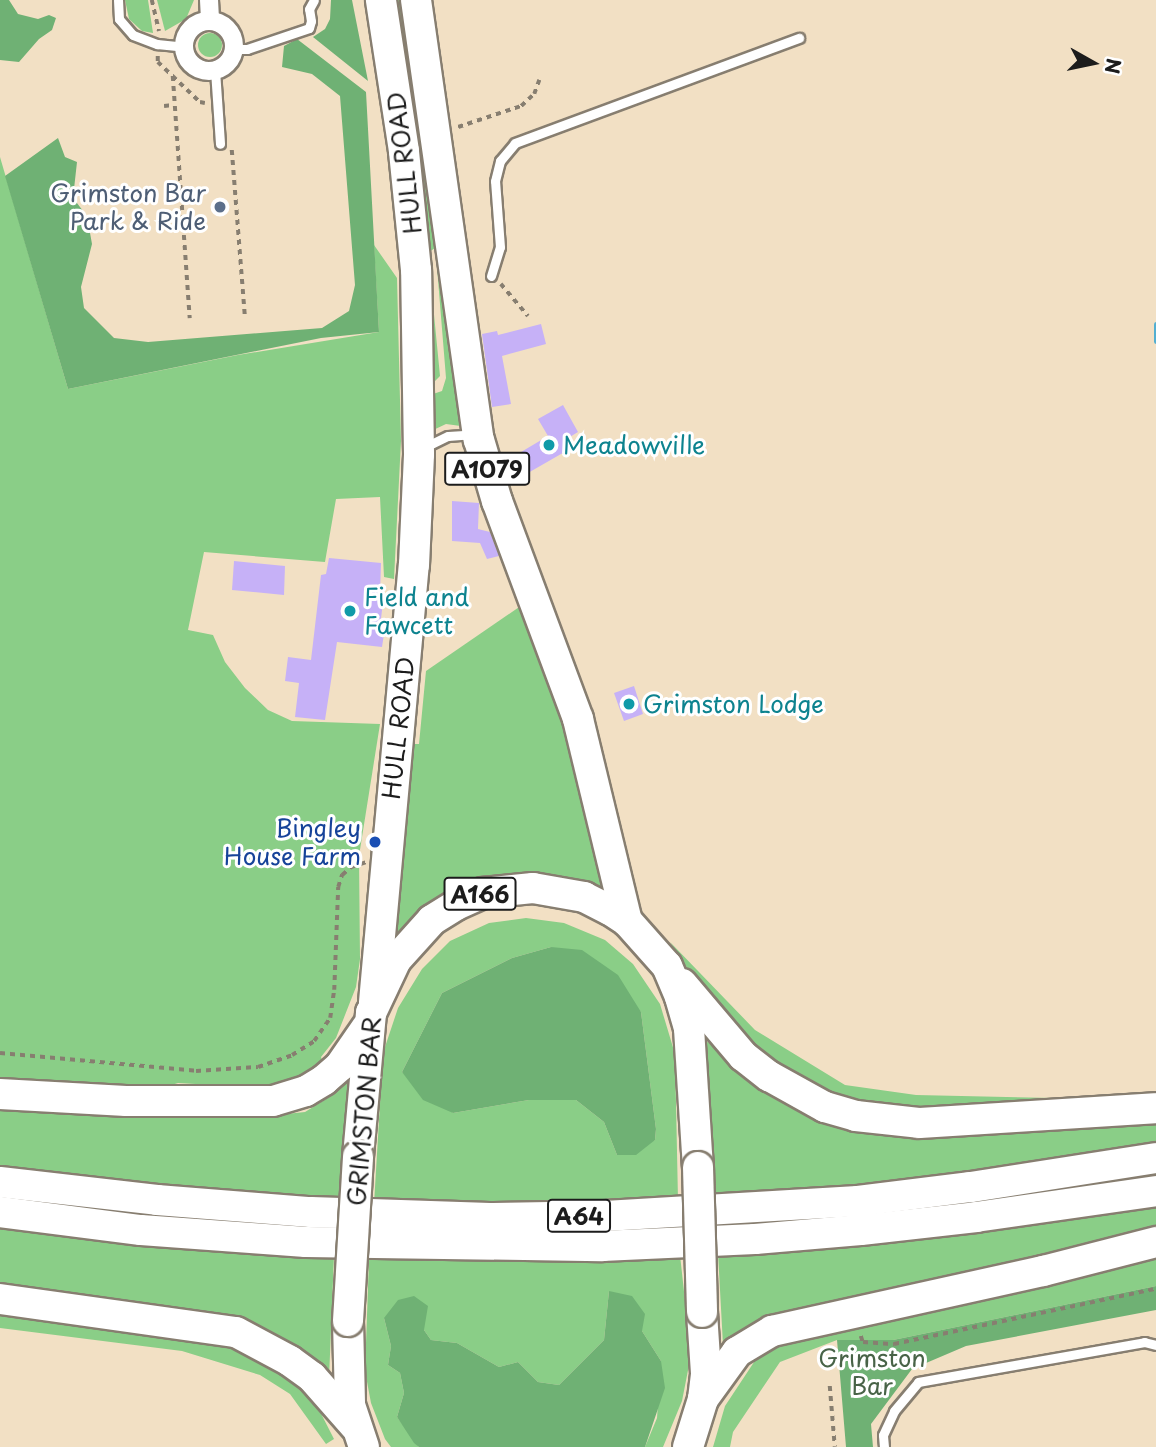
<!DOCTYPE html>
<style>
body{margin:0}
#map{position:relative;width:1156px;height:1447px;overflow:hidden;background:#f2e0c4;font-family:"Playpen Sans",sans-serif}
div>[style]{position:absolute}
.green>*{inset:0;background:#8ace87}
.round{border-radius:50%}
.forest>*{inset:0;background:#6fb174}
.stream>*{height:5px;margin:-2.5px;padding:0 2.5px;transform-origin:2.5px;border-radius:2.5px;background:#53afd1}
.building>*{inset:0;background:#c6b1f7}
.path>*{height:3.5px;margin-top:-1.75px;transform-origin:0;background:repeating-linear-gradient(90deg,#877e70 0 5px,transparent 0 10px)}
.roads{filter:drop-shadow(2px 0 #877e70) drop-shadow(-2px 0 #877e70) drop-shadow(0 2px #877e70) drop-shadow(0 -2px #877e70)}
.service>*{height:9px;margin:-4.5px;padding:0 4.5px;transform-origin:4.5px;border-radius:4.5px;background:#fff}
.minor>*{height:18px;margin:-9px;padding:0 9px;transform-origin:9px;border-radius:9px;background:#fff}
.minor>.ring{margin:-9px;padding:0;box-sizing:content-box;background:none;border:18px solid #fff;border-radius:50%}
.primary>*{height:30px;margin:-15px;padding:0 15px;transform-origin:15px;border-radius:15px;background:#fff}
.trunk>*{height:30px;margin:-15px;padding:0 15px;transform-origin:15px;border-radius:15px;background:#fff}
.bridges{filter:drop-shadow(2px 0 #877e70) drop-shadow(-2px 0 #877e70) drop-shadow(0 2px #877e70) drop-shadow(0 -2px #877e70)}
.trunk-bridge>*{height:30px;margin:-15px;padding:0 15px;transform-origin:15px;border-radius:15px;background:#fff}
.dots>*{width:19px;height:19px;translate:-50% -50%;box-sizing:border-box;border:4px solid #fff;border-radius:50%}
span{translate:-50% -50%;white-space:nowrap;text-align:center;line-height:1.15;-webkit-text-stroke:6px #fff;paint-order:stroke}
.shield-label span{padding:2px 5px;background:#fff;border:2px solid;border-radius:5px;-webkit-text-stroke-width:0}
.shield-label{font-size:23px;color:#1c1c1c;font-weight:700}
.street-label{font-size:24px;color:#1c1c1c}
.service-label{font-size:24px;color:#4e5e75}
.right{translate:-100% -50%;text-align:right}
.culture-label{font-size:24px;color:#0d838f}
.left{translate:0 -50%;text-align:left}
.transit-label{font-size:24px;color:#164399}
.park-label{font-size:24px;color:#486347}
.north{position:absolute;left:1058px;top:28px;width:70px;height:70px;-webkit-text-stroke:5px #fff;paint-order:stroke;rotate:99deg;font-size:19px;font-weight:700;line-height:28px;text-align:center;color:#1c1c1c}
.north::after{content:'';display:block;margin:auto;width:24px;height:32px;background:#1c1c1c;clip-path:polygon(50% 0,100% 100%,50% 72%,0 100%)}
</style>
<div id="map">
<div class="green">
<i style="clip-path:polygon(125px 0,148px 0,153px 33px,142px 31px,129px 19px)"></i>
<i style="clip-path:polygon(157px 0,194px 0,186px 19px,165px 31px)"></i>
<i style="clip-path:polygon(393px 0,406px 0,439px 245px,428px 253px,440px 376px,430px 386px)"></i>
<i class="round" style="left:198px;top:33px;width:24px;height:24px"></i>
<i style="clip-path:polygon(0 157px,68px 389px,238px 355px,379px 332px,374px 245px,397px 278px,401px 441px,394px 579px,384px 577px,380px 497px,336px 499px,325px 562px,204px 552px,188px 630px,213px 635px,225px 662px,245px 688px,268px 710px,292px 721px,380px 724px,359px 856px,360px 959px,356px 987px,336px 1038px,321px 1057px,323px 1063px,297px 1082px,266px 1088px,178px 1083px,139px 1095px,0 1086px)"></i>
<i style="clip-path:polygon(436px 255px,441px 255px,468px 427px,446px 424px,429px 432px,430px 395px,442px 391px,446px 378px)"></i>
<i style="clip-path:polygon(525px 603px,572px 740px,592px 814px,604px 898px,521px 881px,399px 943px,391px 941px,410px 744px,419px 744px,426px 671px)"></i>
<i style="clip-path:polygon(evenodd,526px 918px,564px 923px,605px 940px,633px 964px,660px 1004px,675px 1054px,678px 1200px,601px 1204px,374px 1204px,383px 1053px,398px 1008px,422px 969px,450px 941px,489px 923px,526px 918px,551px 947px,641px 1012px,656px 1129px,655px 1140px,617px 1155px,604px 1122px,576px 1100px,529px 1100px,453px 1113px,402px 1072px,442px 993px,512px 958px,551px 947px)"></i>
<i style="clip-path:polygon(670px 942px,755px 1030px,845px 1085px,916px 1095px,1055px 1098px,1156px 1092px,1156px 1095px,936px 1114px,840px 1101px,795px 1081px,722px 1021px)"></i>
<i style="clip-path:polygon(705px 1040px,741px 1069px,846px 1126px,1156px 1117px,1156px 1147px,881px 1185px,715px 1199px)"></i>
<i style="clip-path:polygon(351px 1075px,350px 1158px,337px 1202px,207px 1193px,0 1170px,0 1103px,277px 1115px,305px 1112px,336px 1093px)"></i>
<i style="clip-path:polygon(1156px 1200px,1156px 1234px,744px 1331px,723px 1345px,718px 1253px)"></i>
<i style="clip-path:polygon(0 1224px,334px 1256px,329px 1379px,282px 1341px,0 1287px)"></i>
<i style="clip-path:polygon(1156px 1253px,1156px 1286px,893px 1340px,837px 1340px,780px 1362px,733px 1432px,730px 1447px,713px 1447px,725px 1406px,764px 1347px)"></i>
<i style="clip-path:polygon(680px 1255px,691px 1355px,682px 1401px,663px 1447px,645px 1447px,657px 1418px,661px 1361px,642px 1331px,609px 1291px,604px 1340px,559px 1385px,538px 1382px,518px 1362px,499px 1367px,457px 1343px,431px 1340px,424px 1330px,384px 1318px,391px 1346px,388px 1365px,400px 1373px,404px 1393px,397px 1417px,419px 1447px,391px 1447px,385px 1439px,371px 1403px,365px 1371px,369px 1259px)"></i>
<i style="clip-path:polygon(0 1310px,238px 1346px,309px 1390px,334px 1439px,326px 1444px,290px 1394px,260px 1375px,182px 1351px,0 1328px)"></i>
</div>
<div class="forest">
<i style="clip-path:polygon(0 0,9px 0,18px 14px,38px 19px,49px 15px,56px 18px,52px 30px,39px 39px,19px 62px,0 60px)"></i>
<i style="clip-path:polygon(331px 0,352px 0,368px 81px,313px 37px,325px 29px,330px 19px)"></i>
<i style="clip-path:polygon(297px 39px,366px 92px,379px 332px,321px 338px,68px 389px,5px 176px,58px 138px,65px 157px,77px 162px,73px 198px,87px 216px,92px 244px,81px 287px,84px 308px,114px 338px,148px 342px,322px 328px,349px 311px,355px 285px,340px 96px,312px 74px,282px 67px,284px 46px)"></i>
<i style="clip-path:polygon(551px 947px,582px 950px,618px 975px,641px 1012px,656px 1129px,655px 1140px,636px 1155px,617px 1155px,604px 1122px,576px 1100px,529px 1100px,453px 1113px,423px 1100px,402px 1072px,442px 993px,512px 958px)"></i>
<i style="clip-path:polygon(1156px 1286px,1156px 1310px,966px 1346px,912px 1369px,871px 1424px,873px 1447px,846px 1447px,837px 1340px,893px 1340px)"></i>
<i style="clip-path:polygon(609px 1291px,632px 1296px,645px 1314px,642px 1331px,661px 1361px,665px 1388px,645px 1447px,419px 1447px,414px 1443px,397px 1417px,404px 1393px,400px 1373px,388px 1365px,391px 1346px,384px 1318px,398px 1300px,414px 1296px,428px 1306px,424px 1330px,431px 1340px,457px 1343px,499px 1367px,518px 1362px,538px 1382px,559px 1385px,604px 1340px)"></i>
</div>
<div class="stream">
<i style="left:1156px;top:324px;width:17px;rotate:90deg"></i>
</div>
<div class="building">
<i style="clip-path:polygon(541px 324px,546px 344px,502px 356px,511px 404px,492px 407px,482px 334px,497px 331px,498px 335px)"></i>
<i style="clip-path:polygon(563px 405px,578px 432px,563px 441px,568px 450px,514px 481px,504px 462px,548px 436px,538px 419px)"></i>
<i style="clip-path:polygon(452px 501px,479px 503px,478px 529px,490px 532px,499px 556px,487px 559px,480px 543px,452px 541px)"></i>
<i style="clip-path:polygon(329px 558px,381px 563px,380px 594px,384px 594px,380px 627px,385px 628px,382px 647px,337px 642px,325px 720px,295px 717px,299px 683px,285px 681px,288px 657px,311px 660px,321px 575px,326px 574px)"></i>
<i style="clip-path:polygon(234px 561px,285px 566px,284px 595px,232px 590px)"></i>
<i style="clip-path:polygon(634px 686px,643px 714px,624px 721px,614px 693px)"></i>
</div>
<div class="path">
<i style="left:152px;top:0;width:32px;rotate:77deg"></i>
<i style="left:158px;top:56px;width:6px;rotate:90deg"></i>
<i style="left:158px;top:62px;width:58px;rotate:43.6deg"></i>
<i style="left:200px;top:102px;width:5px;rotate:11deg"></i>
<i style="left:173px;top:76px;width:243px;rotate:86deg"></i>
<i style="left:164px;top:106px;width:9px;rotate:-6deg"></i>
<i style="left:458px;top:127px;width:66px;rotate:-18.4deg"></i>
<i style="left:521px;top:106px;width:18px;rotate:-43deg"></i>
<i style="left:534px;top:94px;width:15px;rotate:-70deg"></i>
<i style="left:232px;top:150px;width:165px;rotate:85.5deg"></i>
<i style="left:501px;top:284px;width:42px;rotate:49.8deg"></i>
<i style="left:0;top:1053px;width:197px;rotate:5.2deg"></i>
<i style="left:196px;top:1071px;width:62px;rotate:-3.7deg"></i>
<i style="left:258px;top:1067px;width:36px;rotate:-19deg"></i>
<i style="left:292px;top:1055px;width:26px;rotate:-32deg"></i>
<i style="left:314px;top:1041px;width:28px;rotate:-55deg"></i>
<i style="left:330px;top:1018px;width:28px;rotate:-82deg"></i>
<i style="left:334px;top:990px;width:103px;rotate:-87.8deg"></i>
<i style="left:338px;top:887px;width:13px;rotate:-72deg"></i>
<i style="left:342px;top:875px;width:12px;rotate:-42deg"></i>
<i style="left:351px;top:867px;width:16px;rotate:-18deg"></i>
<i style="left:861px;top:1336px;width:6px;rotate:72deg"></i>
<i style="left:863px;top:1342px;width:31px;rotate:4deg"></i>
<i style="left:894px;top:1344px;width:268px;rotate:-11.9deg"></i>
<i style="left:830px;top:1386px;width:61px;rotate:85.3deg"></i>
</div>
<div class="roads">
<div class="service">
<i style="left:118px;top:0;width:19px;rotate:87deg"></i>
<i style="left:119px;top:19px;width:21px;rotate:49deg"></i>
<i style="left:133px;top:35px;width:26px;rotate:21deg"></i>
<i style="left:157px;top:44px;width:27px;rotate:6deg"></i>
<i style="left:235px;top:49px;width:12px"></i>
<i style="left:247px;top:49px;width:65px;rotate:-18.7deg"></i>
<i style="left:309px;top:28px;width:7px;rotate:-74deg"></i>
<i style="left:311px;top:21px;width:12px;rotate:-99deg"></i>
<i style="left:309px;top:9px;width:10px;rotate:-61deg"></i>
<i style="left:215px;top:70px;width:74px;rotate:86.1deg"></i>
<i style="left:491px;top:276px;width:30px;rotate:-73deg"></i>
<i style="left:500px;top:247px;width:66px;rotate:-94.3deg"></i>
<i style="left:495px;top:181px;width:21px;rotate:-76deg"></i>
<i style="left:500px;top:161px;width:23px;rotate:-50deg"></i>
<i style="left:515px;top:143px;width:303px;rotate:-20.3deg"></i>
<i style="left:425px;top:447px;width:25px;rotate:-26deg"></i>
<i style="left:448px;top:436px;width:16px;rotate:-4deg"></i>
<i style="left:464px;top:435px;width:10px;rotate:17deg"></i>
<i style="left:884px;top:1447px;width:12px;rotate:-95deg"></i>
<i style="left:883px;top:1435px;width:26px;rotate:-65deg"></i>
<i style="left:894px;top:1411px;width:38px;rotate:-50deg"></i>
<i style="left:918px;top:1382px;width:230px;rotate:-10deg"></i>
<i style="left:1144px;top:1342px;width:12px;rotate:14deg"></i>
</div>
<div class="minor">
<i style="left:209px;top:0;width:20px;rotate:87deg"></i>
<i class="ring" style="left:184px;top:21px;width:32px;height:32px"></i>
</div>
<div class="primary">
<i style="left:416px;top:0;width:444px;rotate:81.9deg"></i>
<i style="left:479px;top:440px;width:64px;rotate:73.6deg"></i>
<i style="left:497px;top:501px;width:233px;rotate:69.6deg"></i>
<i style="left:578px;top:719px;width:208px;rotate:76.4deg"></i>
<i style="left:374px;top:1002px;width:439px;rotate:-84.8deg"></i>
<i style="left:414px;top:565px;width:111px;rotate:-87.4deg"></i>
<i style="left:419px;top:454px;width:184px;rotate:-90.9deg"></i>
<i style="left:416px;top:270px;width:120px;rotate:-95.8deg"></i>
<i style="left:404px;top:151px;width:153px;rotate:-98.7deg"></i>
</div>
<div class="trunk">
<i style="left:682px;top:984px;width:94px;rotate:49.7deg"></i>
<i style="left:743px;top:1056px;width:33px;rotate:38deg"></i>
<i style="left:769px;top:1076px;width:64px;rotate:29deg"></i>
<i style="left:825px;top:1107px;width:32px;rotate:16deg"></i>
<i style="left:856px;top:1116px;width:63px;rotate:6.3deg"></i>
<i style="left:919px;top:1123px;width:237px;rotate:-3.6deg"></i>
<i style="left:0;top:1094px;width:126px;rotate:3.2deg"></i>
<i style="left:126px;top:1101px;width:147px"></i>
<i style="left:273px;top:1101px;width:34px;rotate:-17deg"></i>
<i style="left:306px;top:1091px;width:21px;rotate:-31deg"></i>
<i style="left:324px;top:1080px;width:21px;rotate:-41deg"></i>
<i style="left:340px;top:1066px;width:47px;rotate:-55.3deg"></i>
<i style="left:358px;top:1156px;width:144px;rotate:-84.8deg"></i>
<i style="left:371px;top:1013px;width:59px;rotate:-64.7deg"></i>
<i style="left:396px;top:960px;width:54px;rotate:-48deg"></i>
<i style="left:432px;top:920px;width:28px;rotate:-32deg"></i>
<i style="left:456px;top:905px;width:30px;rotate:-24deg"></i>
<i style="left:483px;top:893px;width:50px;rotate:-5.7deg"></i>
<i style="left:533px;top:888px;width:52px;rotate:10deg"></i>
<i style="left:584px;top:897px;width:29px;rotate:27deg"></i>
<i style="left:610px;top:910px;width:20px;rotate:33deg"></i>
<i style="left:627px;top:921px;width:60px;rotate:48.4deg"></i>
<i style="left:667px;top:966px;width:34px;rotate:67deg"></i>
<i style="left:680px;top:997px;width:33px;rotate:74deg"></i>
<i style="left:689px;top:1029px;width:138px;rotate:86.3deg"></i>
<i style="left:0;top:1182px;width:158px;rotate:6.5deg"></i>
<i style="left:157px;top:1200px;width:154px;rotate:4.5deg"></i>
<i style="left:311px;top:1212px;width:179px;rotate:1.9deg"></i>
<i style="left:490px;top:1218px;width:115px;rotate:-1deg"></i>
<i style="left:605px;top:1216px;width:253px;rotate:-3.4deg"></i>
<i style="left:858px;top:1201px;width:114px;rotate:-7.1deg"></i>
<i style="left:971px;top:1187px;width:187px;rotate:-8.9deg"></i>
<i style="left:0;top:1212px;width:142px;rotate:7.3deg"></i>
<i style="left:141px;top:1230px;width:165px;rotate:4.2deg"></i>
<i style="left:306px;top:1242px;width:296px;rotate:0.8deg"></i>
<i style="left:602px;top:1246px;width:153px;rotate:-2.6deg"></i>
<i style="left:755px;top:1239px;width:106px;rotate:-4.9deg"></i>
<i style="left:861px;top:1230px;width:116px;rotate:-6.4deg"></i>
<i style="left:976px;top:1217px;width:182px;rotate:-8.2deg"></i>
<i style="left:0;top:1299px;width:238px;rotate:8deg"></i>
<i style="left:236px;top:1332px;width:61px;rotate:28.2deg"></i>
<i style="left:290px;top:1361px;width:27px;rotate:36deg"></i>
<i style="left:312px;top:1377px;width:65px;rotate:48.7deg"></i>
<i style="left:348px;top:1321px;width:84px;rotate:88.6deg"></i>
<i style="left:350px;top:1405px;width:44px;rotate:71.6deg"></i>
<i style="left:703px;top:1399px;width:58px;rotate:-54.1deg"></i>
<i style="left:737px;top:1352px;width:41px;rotate:-31deg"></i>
<i style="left:772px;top:1331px;width:278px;rotate:-12.5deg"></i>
<i style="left:1043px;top:1271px;width:117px;rotate:-14.4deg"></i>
<i style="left:688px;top:1447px;width:50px;rotate:-72.6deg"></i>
<i style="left:703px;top:1399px;width:26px;rotate:-83deg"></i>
<i style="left:706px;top:1373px;width:61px;rotate:-93.8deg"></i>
</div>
</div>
<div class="bridges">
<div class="trunk-bridge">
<i style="left:698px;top:1167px;width:145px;rotate:88.4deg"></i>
<i style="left:348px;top:1321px;width:165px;rotate:-86.5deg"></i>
</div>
</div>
<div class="dots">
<i style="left:220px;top:207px;background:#5c6f8a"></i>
<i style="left:549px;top:445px;background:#0f9aa8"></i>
<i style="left:350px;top:611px;background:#0f9aa8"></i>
<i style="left:629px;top:704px;background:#0f9aa8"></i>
<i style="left:375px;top:842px;background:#1a4fb4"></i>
</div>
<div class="shield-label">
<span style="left:487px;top:469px">A1079</span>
<span style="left:480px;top:894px">A166</span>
<span style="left:579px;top:1216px">A64</span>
</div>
<div class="street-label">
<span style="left:404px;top:163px;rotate:-97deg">HULL ROAD</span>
<span style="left:398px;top:728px;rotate:-84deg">HULL ROAD</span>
<span style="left:364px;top:1111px;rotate:-85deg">GRIMSTON BAR</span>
</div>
<div class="service-label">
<span class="right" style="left:206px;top:207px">Grimston Bar<br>Park &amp; Ride</span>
</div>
<div class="culture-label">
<span class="left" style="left:563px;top:445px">Meadowville</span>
<span class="left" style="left:364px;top:611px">Field and<br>Fawcett</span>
<span class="left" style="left:643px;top:704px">Grimston Lodge</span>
</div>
<div class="transit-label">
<span class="right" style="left:361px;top:842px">Bingley<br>House Farm</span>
</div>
<div class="park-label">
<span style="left:872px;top:1372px">Grimston<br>Bar</span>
</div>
<div class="north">N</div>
</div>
